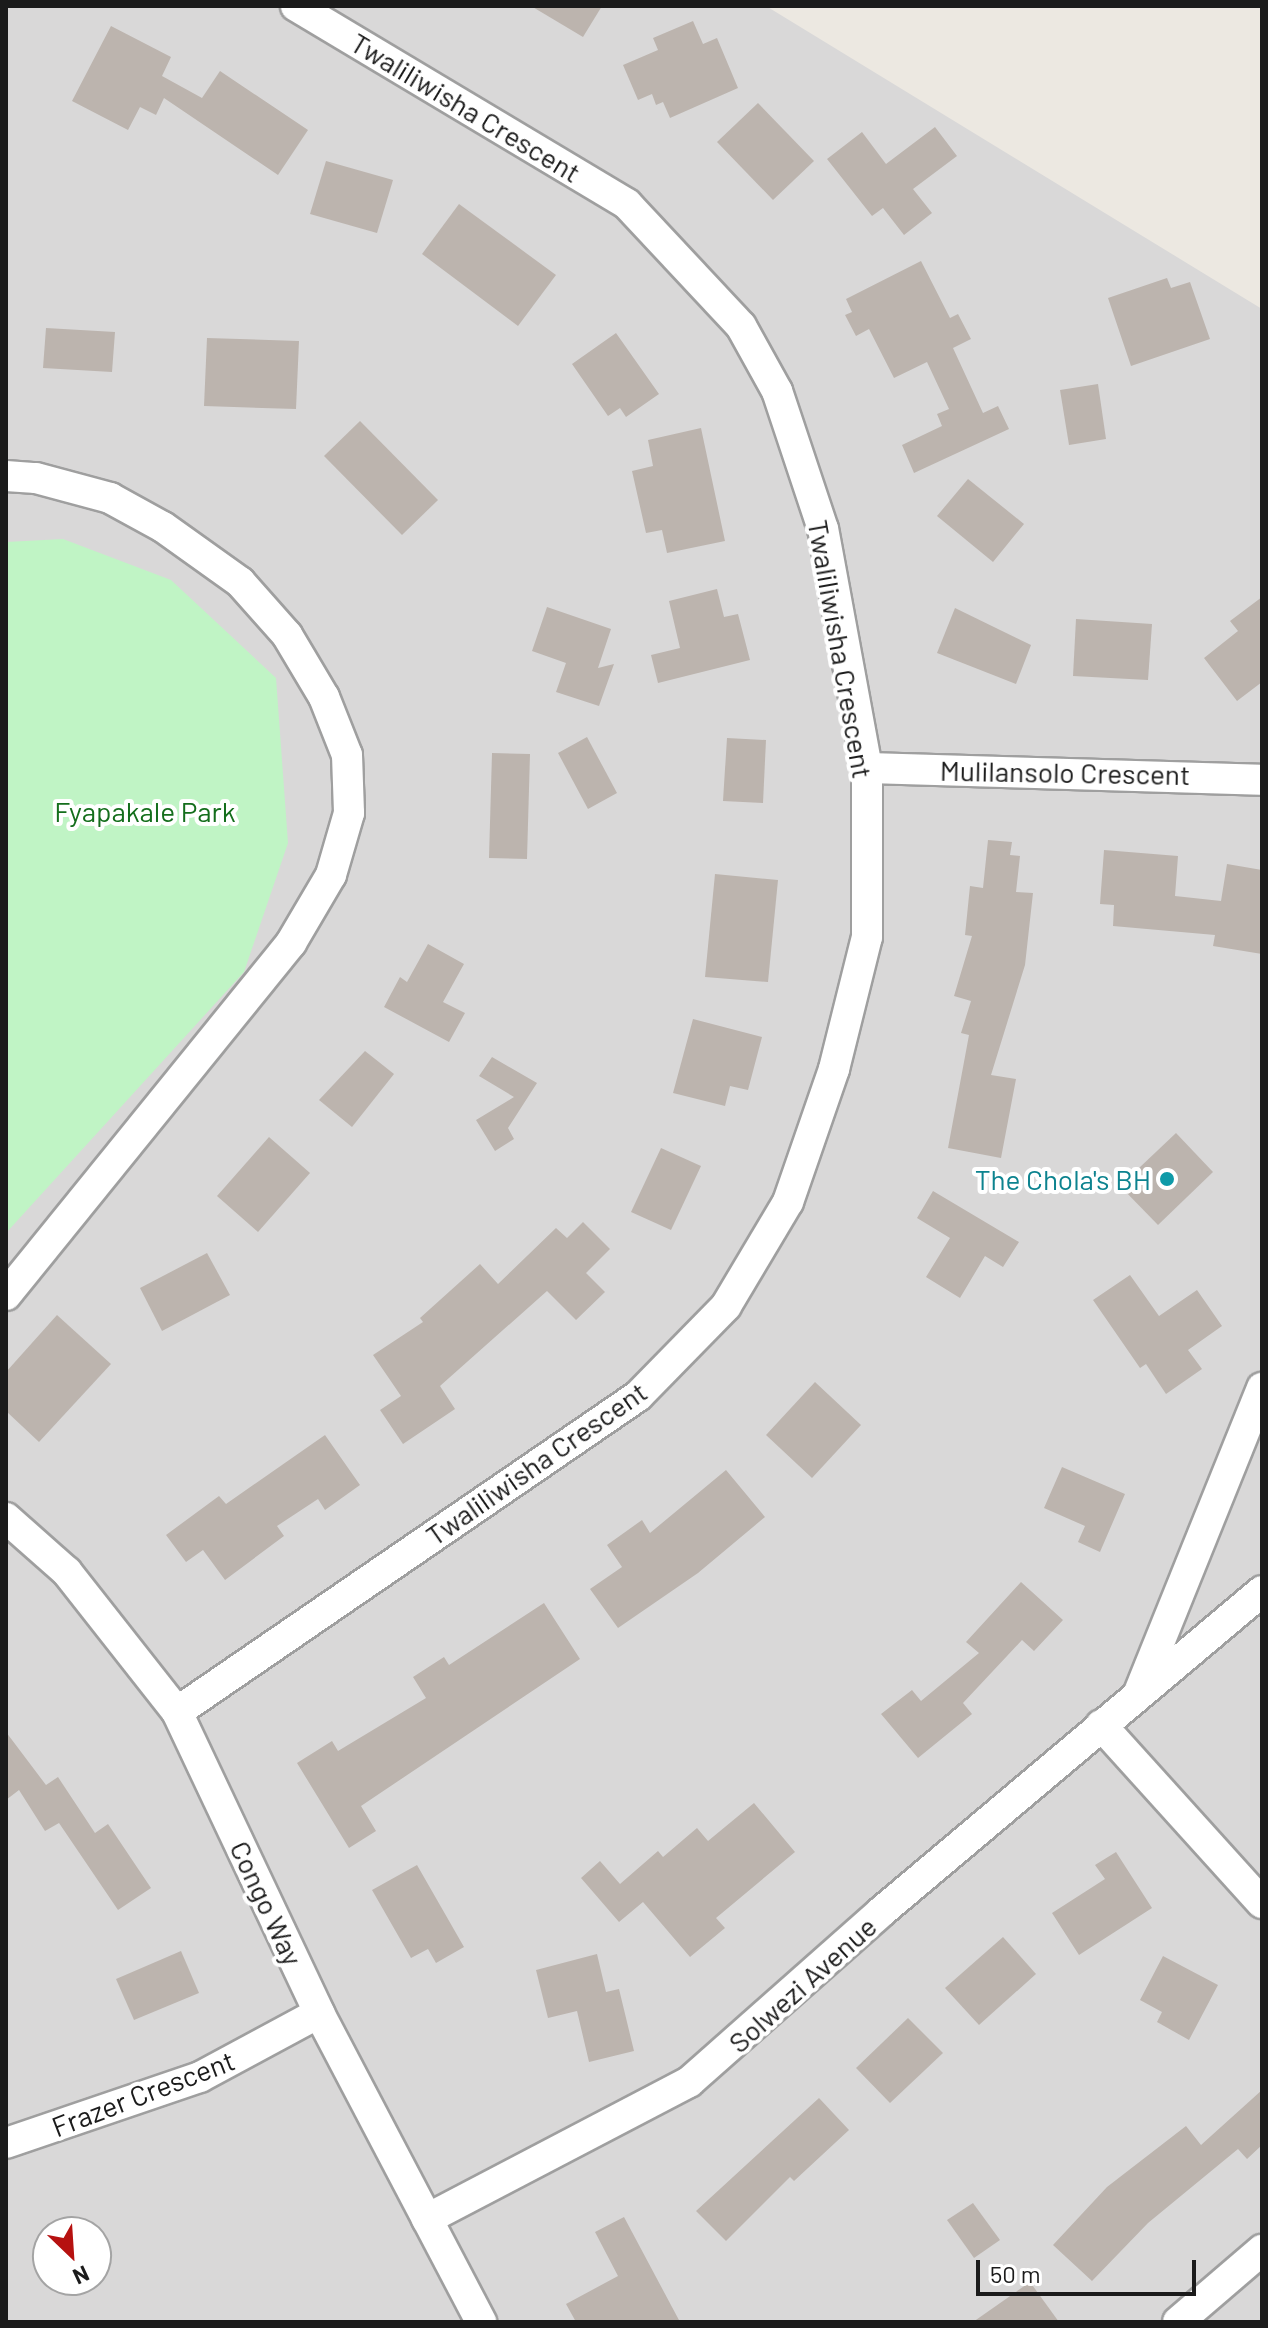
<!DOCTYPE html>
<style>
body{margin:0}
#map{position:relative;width:1268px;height:2328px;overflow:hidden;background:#ece8e1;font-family:Barlow,sans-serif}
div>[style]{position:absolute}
.residential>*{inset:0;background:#d9d8d8}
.park>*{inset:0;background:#c0f4c5}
.building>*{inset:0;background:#bcb4ae}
.roads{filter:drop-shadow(2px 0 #9f9f9f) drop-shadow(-2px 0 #9f9f9f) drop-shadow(0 2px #9f9f9f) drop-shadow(0 -2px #9f9f9f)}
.minor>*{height:30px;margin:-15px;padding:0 15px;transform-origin:15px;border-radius:15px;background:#fff}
.dots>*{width:22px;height:22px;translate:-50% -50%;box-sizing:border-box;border:4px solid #fff;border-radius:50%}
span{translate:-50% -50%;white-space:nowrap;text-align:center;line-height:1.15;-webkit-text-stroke:8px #fff;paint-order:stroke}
.street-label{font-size:28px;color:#1b1b1b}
.park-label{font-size:28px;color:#146e1c}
.culture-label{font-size:28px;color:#0d838f}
.right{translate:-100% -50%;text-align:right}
.frame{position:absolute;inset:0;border:8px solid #1b1b1b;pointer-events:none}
.north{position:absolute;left:32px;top:2216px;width:80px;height:80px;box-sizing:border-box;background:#fff;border:2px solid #a4a4a4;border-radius:50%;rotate:155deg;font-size:22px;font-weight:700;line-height:32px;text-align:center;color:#1b1b1b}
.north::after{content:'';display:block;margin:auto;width:28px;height:36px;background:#b61110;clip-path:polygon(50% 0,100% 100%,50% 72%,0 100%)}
.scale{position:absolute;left:976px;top:2260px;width:220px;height:36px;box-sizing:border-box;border:4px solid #1b1b1b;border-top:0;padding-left:10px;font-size:24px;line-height:28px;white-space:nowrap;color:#1b1b1b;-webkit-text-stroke:6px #fff;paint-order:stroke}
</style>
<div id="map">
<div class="residential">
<i style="clip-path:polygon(evenodd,6px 6px,766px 6px,1262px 309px,1262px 2322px,6px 2322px,6px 6px,48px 2232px,96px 2232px,96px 2280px,48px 2280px,48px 2232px)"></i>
</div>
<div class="park">
<i style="clip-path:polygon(63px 539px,171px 580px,276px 678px,288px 843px,244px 972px,6px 1233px,6px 542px)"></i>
</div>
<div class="building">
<i style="clip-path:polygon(531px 6px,602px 6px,583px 37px)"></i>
<i style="clip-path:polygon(693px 21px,703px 44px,717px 38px,738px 88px,670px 118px,663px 102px,656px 105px,652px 94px,638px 100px,623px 65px,658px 50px,653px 38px)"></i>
<i style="clip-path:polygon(111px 26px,171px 57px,162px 76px,202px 98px,220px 71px,308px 130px,278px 175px,164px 98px,156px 115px,140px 107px,128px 130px,72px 101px)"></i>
<i style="clip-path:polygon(758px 103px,814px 161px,773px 200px,717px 142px)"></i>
<i style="clip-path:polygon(935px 127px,957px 156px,913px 189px,932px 213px,904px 235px,883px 208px,872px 216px,827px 159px,862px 132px,886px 164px)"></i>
<i style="clip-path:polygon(326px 161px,393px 180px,377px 233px,310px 214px)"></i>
<i style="clip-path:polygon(459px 204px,556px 275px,518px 326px,422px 254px)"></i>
<i style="clip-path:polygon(921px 261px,950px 318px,958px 314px,971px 339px,953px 348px,983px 413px,998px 406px,1009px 429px,914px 473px,902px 445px,942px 426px,937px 414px,949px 409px,927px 362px,894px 378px,869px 329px,856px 336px,845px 315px,852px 312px,846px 299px)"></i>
<i style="clip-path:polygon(1167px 278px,1171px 288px,1190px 282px,1210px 339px,1131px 366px,1108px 298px)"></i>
<i style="clip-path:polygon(46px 328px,115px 332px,112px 372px,43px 368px)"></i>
<i style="clip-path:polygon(616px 333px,659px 394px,626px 417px,620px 408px,608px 416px,572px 364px)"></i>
<i style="clip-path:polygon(207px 338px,299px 341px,296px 409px,204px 406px)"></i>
<i style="clip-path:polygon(1098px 384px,1106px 439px,1069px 445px,1060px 390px)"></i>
<i style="clip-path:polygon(360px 421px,438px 500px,402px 535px,324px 456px)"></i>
<i style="clip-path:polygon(701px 428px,725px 541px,667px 553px,662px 530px,646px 533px,632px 471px,653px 466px,648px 440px)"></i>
<i style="clip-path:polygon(968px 479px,1024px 524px,993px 562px,937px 516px)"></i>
<i style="clip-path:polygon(717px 589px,724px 617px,738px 614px,750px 660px,658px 683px,651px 655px,680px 648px,669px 601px)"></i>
<i style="clip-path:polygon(1262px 597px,1262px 682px,1237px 701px,1204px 658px,1238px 631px,1230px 621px)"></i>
<i style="clip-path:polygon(547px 607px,611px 629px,598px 668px,614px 664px,599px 706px,556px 692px,566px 663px,532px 651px)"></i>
<i style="clip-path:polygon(955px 608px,1031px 645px,1016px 684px,937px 653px)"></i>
<i style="clip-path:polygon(1076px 619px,1152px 624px,1148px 680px,1073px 676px)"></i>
<i style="clip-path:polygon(587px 737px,617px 793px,588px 809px,558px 753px)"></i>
<i style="clip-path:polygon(727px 738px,766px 740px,763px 803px,723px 801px)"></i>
<i style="clip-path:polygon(492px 753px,530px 754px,527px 859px,489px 858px)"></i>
<i style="clip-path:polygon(988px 840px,1012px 842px,1010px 855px,1020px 856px,1016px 892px,1033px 893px,1025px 965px,991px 1075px,1016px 1079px,1001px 1158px,948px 1148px,969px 1035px,961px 1033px,971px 1001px,954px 996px,972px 936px,965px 935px,970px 886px,983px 888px)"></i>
<i style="clip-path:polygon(1104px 850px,1178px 856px,1175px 896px,1221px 901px,1227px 864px,1262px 870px,1262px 954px,1213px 946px,1215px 935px,1113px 926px,1114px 905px,1100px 904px)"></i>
<i style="clip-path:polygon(715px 874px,778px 880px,768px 982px,705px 977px)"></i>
<i style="clip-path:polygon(428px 944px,464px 964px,443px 1002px,465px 1013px,449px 1042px,384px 1007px,400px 977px,407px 982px)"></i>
<i style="clip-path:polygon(693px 1019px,762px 1037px,748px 1090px,730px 1086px,725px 1106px,673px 1093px)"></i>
<i style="clip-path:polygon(365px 1051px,394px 1074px,352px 1127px,319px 1100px)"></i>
<i style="clip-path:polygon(492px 1057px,537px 1083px,508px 1128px,514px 1139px,495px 1151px,476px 1120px,514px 1097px,479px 1076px)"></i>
<i style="clip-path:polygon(1176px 1133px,1213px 1172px,1158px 1225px,1120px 1186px)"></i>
<i style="clip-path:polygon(269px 1137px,310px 1173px,258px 1232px,217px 1196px)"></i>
<i style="clip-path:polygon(661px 1148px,701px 1166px,671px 1230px,631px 1212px)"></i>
<i style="clip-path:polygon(933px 1191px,1019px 1242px,1003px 1267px,985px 1256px,960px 1298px,926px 1277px,950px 1238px,917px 1218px)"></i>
<i style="clip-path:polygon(583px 1222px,610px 1249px,586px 1273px,605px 1292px,576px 1320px,547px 1291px,440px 1386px,455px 1409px,403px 1444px,380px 1410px,401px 1396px,373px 1355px,423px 1322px,420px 1318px,480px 1264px,498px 1284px,556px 1228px,567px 1238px)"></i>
<i style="clip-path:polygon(207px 1253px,230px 1295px,162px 1331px,140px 1288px)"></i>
<i style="clip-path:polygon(1130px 1275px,1159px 1316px,1197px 1290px,1222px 1326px,1188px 1350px,1202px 1369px,1166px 1394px,1146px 1364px,1140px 1368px,1093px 1300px)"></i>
<i style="clip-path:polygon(57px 1315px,111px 1364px,39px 1442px,6px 1411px,6px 1372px)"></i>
<i style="clip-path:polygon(815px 1382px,861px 1425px,812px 1478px,766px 1435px)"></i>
<i style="clip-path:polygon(325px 1435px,360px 1485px,325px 1510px,318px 1499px,277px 1526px,284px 1536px,225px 1580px,203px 1550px,186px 1562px,166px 1535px,219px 1496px,226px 1504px)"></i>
<i style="clip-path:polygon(1062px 1467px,1125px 1494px,1100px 1552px,1078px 1542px,1085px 1526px,1044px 1508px)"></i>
<i style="clip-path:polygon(726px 1470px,765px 1517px,698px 1573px,618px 1628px,590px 1589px,622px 1567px,607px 1545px,642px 1520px,650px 1533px)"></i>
<i style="clip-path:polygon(1021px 1582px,1063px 1620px,1034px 1651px,1022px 1640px,963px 1703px,972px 1714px,918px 1758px,881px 1714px,912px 1690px,921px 1701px,979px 1653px,966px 1642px)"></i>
<i style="clip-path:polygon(544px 1603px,580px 1659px,361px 1806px,376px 1831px,349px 1848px,297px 1763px,332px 1741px,338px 1751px,426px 1698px,413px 1677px,444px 1657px,449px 1665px)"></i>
<i style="clip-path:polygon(6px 1732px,46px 1785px,58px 1777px,95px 1833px,108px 1824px,151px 1888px,118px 1910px,59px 1823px,45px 1831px,19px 1790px,6px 1800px)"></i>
<i style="clip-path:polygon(754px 1803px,795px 1852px,716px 1918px,725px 1928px,690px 1957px,643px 1902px,619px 1922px,581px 1878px,600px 1861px,620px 1884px,658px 1851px,663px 1857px,697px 1828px,708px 1841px)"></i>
<i style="clip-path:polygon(1116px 1852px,1152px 1908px,1079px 1955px,1052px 1913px,1105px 1879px,1095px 1865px)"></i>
<i style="clip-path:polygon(417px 1865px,464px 1947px,436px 1963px,428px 1949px,411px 1958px,372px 1890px)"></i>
<i style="clip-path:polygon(1003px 1937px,1036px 1974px,979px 2025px,945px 1988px)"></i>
<i style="clip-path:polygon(181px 1951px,199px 1993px,134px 2020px,116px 1979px)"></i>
<i style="clip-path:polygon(597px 1954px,606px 1992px,619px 1989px,634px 2051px,589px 2062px,577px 2011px,548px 2018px,536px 1970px)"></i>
<i style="clip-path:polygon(1163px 1956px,1218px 1985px,1189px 2040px,1157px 2022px,1162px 2012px,1140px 2000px)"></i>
<i style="clip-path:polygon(908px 2018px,943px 2053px,890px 2103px,856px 2068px)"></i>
<i style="clip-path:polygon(1262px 2090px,1262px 2145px,1247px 2159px,1238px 2149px,1148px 2223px,1092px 2281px,1053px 2245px,1107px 2187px,1186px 2126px,1201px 2145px)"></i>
<i style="clip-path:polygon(819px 2098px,849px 2130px,794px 2181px,790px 2177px,726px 2241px,696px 2211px)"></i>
<i style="clip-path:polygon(973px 2203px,1000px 2240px,974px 2258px,947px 2220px)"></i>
<i style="clip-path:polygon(624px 2217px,680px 2322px,576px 2322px,566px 2304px,618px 2276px,595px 2232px)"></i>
<i style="clip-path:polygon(1030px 2282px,1059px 2322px,973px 2322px)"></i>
</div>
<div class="roads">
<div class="minor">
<i style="left:6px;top:476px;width:30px;rotate:4deg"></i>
<i style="left:36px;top:478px;width:77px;rotate:15.1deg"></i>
<i style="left:110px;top:498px;width:60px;rotate:28.7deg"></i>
<i style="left:163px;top:527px;width:95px;rotate:35.5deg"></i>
<i style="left:240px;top:582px;width:71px;rotate:48.4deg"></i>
<i style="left:287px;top:635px;width:72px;rotate:59.2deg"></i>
<i style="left:324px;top:697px;width:62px;rotate:68.4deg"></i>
<i style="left:347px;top:755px;width:58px;rotate:88deg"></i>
<i style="left:349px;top:813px;width:65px;rotate:106.2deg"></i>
<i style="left:331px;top:875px;width:79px;rotate:120.5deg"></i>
<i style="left:291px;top:943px;width:453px;rotate:129deg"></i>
<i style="left:867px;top:768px;width:395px;rotate:1.7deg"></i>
<i style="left:6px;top:1518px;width:81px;rotate:41.5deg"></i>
<i style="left:67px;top:1572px;width:178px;rotate:51.8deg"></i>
<i style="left:177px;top:1712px;width:333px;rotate:64.7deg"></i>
<i style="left:319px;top:2013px;width:349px;rotate:62.3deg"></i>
<i style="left:1140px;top:1690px;width:326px;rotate:-68deg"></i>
<i style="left:177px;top:1712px;width:559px;rotate:-34.43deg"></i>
<i style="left:638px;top:1396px;width:126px;rotate:-45.6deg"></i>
<i style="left:726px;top:1306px;width:121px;rotate:-59.2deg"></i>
<i style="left:788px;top:1202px;width:141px;rotate:-70.9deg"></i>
<i style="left:834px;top:1069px;width:136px;rotate:-76deg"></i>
<i style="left:867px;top:937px;width:169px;rotate:-90deg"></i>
<i style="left:867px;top:768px;width:243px;rotate:-100.4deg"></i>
<i style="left:823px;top:529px;width:145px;rotate:-108.4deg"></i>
<i style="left:777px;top:391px;width:74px;rotate:-119deg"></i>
<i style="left:741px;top:326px;width:167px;rotate:-133.1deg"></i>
<i style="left:627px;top:204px;width:386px;rotate:-149.1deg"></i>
<i style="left:1101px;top:1725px;width:240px;rotate:47.9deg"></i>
<i style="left:6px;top:2143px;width:205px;rotate:-18.8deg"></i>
<i style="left:200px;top:2077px;width:135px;rotate:-28.3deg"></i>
<i style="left:427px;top:2219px;width:296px;rotate:-27.6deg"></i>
<i style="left:689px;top:2082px;width:256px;rotate:-41.5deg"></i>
<i style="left:881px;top:1912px;width:498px;rotate:-40.1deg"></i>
<i style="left:1178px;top:2322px;width:111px;rotate:-40.6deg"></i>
</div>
</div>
<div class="dots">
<i style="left:1167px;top:1179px;background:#0f9aa8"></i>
</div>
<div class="street-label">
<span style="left:466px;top:107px;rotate:31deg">Twaliliwisha Crescent</span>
<span style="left:841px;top:649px;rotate:80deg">Twaliliwisha Crescent</span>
<span style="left:1065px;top:772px;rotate:1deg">Mulilansolo Crescent</span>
<span style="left:536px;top:1463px;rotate:-35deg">Twaliliwisha Crescent</span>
<span style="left:267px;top:1903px;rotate:65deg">Congo Way</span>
<span style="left:802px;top:1984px;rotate:-42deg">Solwezi Avenue</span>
<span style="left:143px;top:2093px;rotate:-21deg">Frazer Crescent</span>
</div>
<div class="park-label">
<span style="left:145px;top:811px">Fyapakale Park</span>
</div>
<div class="culture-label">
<span class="right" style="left:1151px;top:1179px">The Chola's BH</span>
</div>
<div class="frame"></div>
<div class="north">N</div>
<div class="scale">50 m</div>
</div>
